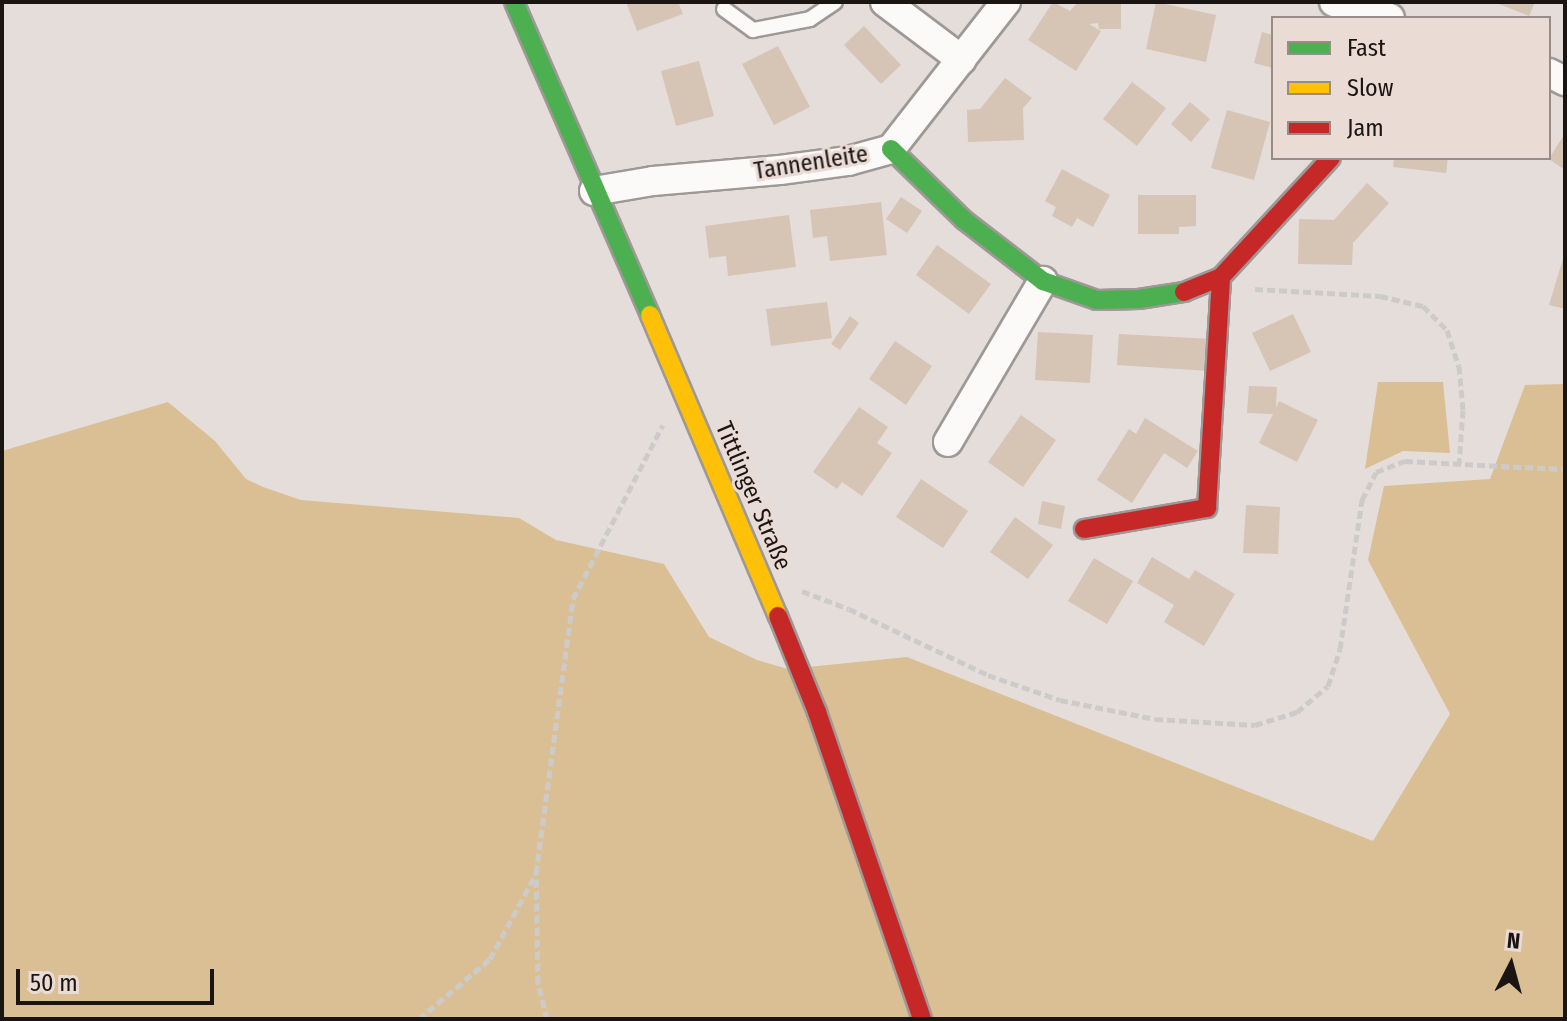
<!DOCTYPE html>
<meta charset="utf-8">
<style>
body{margin:0}
#map{position:relative;width:1567px;height:1021px;overflow:hidden;background:#e5ddda;font-family:"Fira Sans Condensed",sans-serif}
div>[style]{position:absolute}
.green>*{inset:0;background:#dabf94}
.building>*{inset:0;background:#d6c4b5}
.path>*{height:5px;margin-top:-2.5px;transform-origin:0;background:repeating-linear-gradient(90deg,#cdcbca 0 8px,transparent 0 12px)}
.roads{filter:drop-shadow(2px 0 #9e9896) drop-shadow(-2px 0 #9e9896) drop-shadow(0 2px #9e9896) drop-shadow(0 -2px #9e9896)}
.lane>*{height:14px;margin:-7px;padding:0 7px;transform-origin:7px;border-radius:7px;background:#fbfaf9}
.street>*{height:28px;margin:-14px;padding:0 14px;transform-origin:14px;border-radius:14px;background:#fbfaf9}
.fast>*{height:18px;margin:-9px;padding:0 9px;transform-origin:9px;border-radius:9px;background:#4caf50}
.slow>*{height:18px;margin:-9px;padding:0 9px;transform-origin:9px;border-radius:9px;background:#ffc107}
.jam>*{height:18px;margin:-9px;padding:0 9px;transform-origin:9px;border-radius:9px;background:#c62828}
span{translate:-50% -50%;white-space:nowrap;text-align:center;line-height:1.15;-webkit-text-stroke:6px #eadbd5;paint-order:stroke}
.street-label{font-size:24px;color:#1a1513}
.frame{position:absolute;inset:0;border:4px solid #1a1513;pointer-events:none}
.legend{position:absolute;left:1271px;top:16px;width:280px;height:144px;box-sizing:border-box;background:#eadbd5;border:2px solid #978c87;margin:0;padding:10px 14px;list-style:none;font-size:24px;color:#1a1513}
.legend li{display:flex;align-items:center;gap:16px;height:40px}
.legend b{width:40px;border:2px solid #978c87}
.north{position:absolute;left:1471px;top:925px;width:80px;height:80px;-webkit-text-stroke:6px #eadbd5;paint-order:stroke;rotate:6deg;font-size:22px;font-weight:700;line-height:32px;text-align:center;color:#1a1513}
.north::after{content:'';display:block;margin:auto;width:28px;height:36px;background:#1a1513;clip-path:polygon(50% 0,100% 100%,50% 72%,0 100%)}
.scale{position:absolute;left:16px;top:969px;width:198px;height:36px;box-sizing:border-box;border:4px solid #1a1513;border-top:0;padding-left:10px;font-size:24px;line-height:28px;white-space:nowrap;color:#1a1513;-webkit-text-stroke:6px #eadbd5;paint-order:stroke}
</style>
<div id="map">
<div class="green">
<i style="clip-path:polygon(1378px 382px,1443px 382px,1450px 453px,1403px 451px,1365px 469px)"></i>
<i style="clip-path:polygon(1565px 384px,1565px 1019px,2px 1019px,2px 451px,168px 402px,215px 441px,246px 479px,263px 487px,301px 500px,519px 518px,556px 540px,664px 564px,709px 637px,757px 660px,788px 669px,907px 657px,1373px 841px,1450px 714px,1368px 560px,1384px 486px,1490px 479px,1525px 385px)"></i>
</div>
<div class="building">
<i style="clip-path:polygon(626px 2px,678px 2px,683px 14px,637px 31px)"></i>
<i style="clip-path:polygon(1053px 2px,1070px 11px,1077px 3px,1121px 2px,1121px 29px,1099px 29px,1098px 23px,1089px 24px,1101px 31px,1076px 71px,1028px 40px)"></i>
<i style="clip-path:polygon(1156px 2px,1216px 15px,1206px 62px,1146px 49px)"></i>
<i style="clip-path:polygon(1494px 2px,1535px 2px,1529px 16px)"></i>
<i style="clip-path:polygon(864px 26px,901px 65px,881px 84px,844px 45px)"></i>
<i style="clip-path:polygon(1262px 32px,1273px 35px,1273px 68px,1254px 63px)"></i>
<i style="clip-path:polygon(778px 46px,810px 107px,774px 125px,742px 64px)"></i>
<i style="clip-path:polygon(699px 61px,714px 116px,676px 126px,661px 71px)"></i>
<i style="clip-path:polygon(1005px 78px,1032px 98px,1023px 108px,1024px 140px,968px 142px,967px 110px,980px 109px)"></i>
<i style="clip-path:polygon(1132px 82px,1166px 108px,1137px 146px,1103px 119px)"></i>
<i style="clip-path:polygon(1190px 102px,1210px 119px,1191px 142px,1171px 124px)"></i>
<i style="clip-path:polygon(1227px 110px,1270px 122px,1254px 180px,1211px 168px)"></i>
<i style="clip-path:polygon(1565px 133px,1565px 170px,1549px 159px)"></i>
<i style="clip-path:polygon(1394px 158px,1448px 158px,1446px 173px,1393px 167px)"></i>
<i style="clip-path:polygon(1062px 169px,1110px 195px,1093px 227px,1077px 218px,1072px 227px,1052px 216px,1056px 207px,1045px 201px)"></i>
<i style="clip-path:polygon(1367px 183px,1389px 203px,1353px 243px,1352px 265px,1298px 264px,1299px 219px,1334px 220px)"></i>
<i style="clip-path:polygon(1138px 195px,1196px 195px,1196px 226px,1179px 227px,1179px 234px,1138px 234px)"></i>
<i style="clip-path:polygon(901px 197px,922px 211px,907px 233px,886px 219px)"></i>
<i style="clip-path:polygon(881px 202px,887px 255px,830px 261px,827px 236px,813px 238px,810px 210px)"></i>
<i style="clip-path:polygon(789px 215px,796px 267px,728px 276px,726px 256px,709px 258px,705px 226px)"></i>
<i style="clip-path:polygon(937px 245px,991px 284px,969px 314px,916px 275px)"></i>
<i style="clip-path:polygon(1565px 252px,1565px 309px,1549px 305px)"></i>
<i style="clip-path:polygon(827px 302px,832px 338px,771px 346px,766px 309px)"></i>
<i style="clip-path:polygon(1293px 314px,1311px 352px,1270px 371px,1252px 333px)"></i>
<i style="clip-path:polygon(850px 316px,859px 323px,840px 350px,831px 344px)"></i>
<i style="clip-path:polygon(1038px 332px,1093px 335px,1090px 383px,1035px 380px)"></i>
<i style="clip-path:polygon(1119px 334px,1211px 339px,1209px 371px,1117px 365px)"></i>
<i style="clip-path:polygon(895px 341px,932px 366px,906px 405px,869px 379px)"></i>
<i style="clip-path:polygon(1249px 386px,1277px 387px,1276px 408px,1279px 401px,1318px 420px,1297px 462px,1259px 443px,1273px 414px,1247px 413px)"></i>
<i style="clip-path:polygon(859px 407px,888px 427px,877px 443px,892px 453px,862px 496px,842px 482px,837px 489px,813px 472px)"></i>
<i style="clip-path:polygon(1021px 415px,1056px 440px,1023px 487px,988px 462px)"></i>
<i style="clip-path:polygon(1145px 418px,1198px 451px,1187px 468px,1164px 453px,1132px 503px,1097px 480px,1129px 429px,1136px 434px)"></i>
<i style="clip-path:polygon(921px 479px,968px 511px,943px 548px,896px 517px)"></i>
<i style="clip-path:polygon(1042px 501px,1065px 506px,1061px 529px,1038px 524px)"></i>
<i style="clip-path:polygon(1246px 505px,1280px 507px,1278px 554px,1243px 553px)"></i>
<i style="clip-path:polygon(1015px 517px,1053px 545px,1028px 579px,990px 552px)"></i>
<i style="clip-path:polygon(1152px 557px,1189px 579px,1195px 570px,1235px 594px,1204px 646px,1164px 622px,1174px 605px,1137px 583px)"></i>
<i style="clip-path:polygon(1094px 558px,1133px 581px,1107px 624px,1068px 601px)"></i>
</div>
<div class="path">
<i style="left:1255px;top:289px;width:125px;rotate:3.2deg"></i>
<i style="left:1380px;top:296px;width:44px;rotate:13.1deg"></i>
<i style="left:1423px;top:306px;width:34px;rotate:45deg"></i>
<i style="left:1447px;top:330px;width:38px;rotate:72deg"></i>
<i style="left:1459px;top:366px;width:44px;rotate:84.8deg"></i>
<i style="left:1463px;top:410px;width:54px;rotate:94.2deg"></i>
<i style="left:802px;top:591px;width:50px;rotate:21deg"></i>
<i style="left:849px;top:609px;width:154px;rotate:25.4deg"></i>
<i style="left:988px;top:675px;width:76px;rotate:19.1deg"></i>
<i style="left:1060px;top:700px;width:97px;rotate:11.3deg"></i>
<i style="left:1155px;top:719px;width:100px;rotate:3.4deg"></i>
<i style="left:1255px;top:725px;width:44px;rotate:-17.2deg"></i>
<i style="left:1297px;top:712px;width:40px;rotate:-40deg"></i>
<i style="left:1328px;top:686px;width:39px;rotate:-72deg"></i>
<i style="left:1340px;top:649px;width:151px;rotate:-81.6deg"></i>
<i style="left:1362px;top:500px;width:31px;rotate:-63deg"></i>
<i style="left:1376px;top:472px;width:31px;rotate:-21deg"></i>
<i style="left:1405px;top:461px;width:160px;rotate:2.9deg"></i>
<i style="left:419px;top:1019px;width:93px;rotate:-40.2deg"></i>
<i style="left:490px;top:959px;width:97px;rotate:-61.6deg"></i>
<i style="left:547px;top:1019px;width:37px;rotate:-104deg"></i>
<i style="left:538px;top:983px;width:110px;rotate:-91deg"></i>
<i style="left:536px;top:873px;width:276px;rotate:-82.3deg"></i>
<i style="left:573px;top:599px;width:196px;rotate:-62.7deg"></i>
</div>
<div class="roads">
<div class="lane">
<i style="left:724px;top:9px;width:36px;rotate:36deg"></i>
<i style="left:753px;top:30px;width:58px;rotate:-10.9deg"></i>
<i style="left:810px;top:19px;width:30px;rotate:-34deg"></i>
</div>
<div class="street">
<i style="left:885px;top:2px;width:96px;rotate:37deg"></i>
<i style="left:1334px;top:2px;width:58px;rotate:15.9deg"></i>
<i style="left:1549px;top:73px;width:18px;rotate:27deg"></i>
<i style="left:594px;top:191px;width:60px;rotate:-9.6deg"></i>
<i style="left:653px;top:181px;width:127px;rotate:-5deg"></i>
<i style="left:780px;top:170px;width:69px;rotate:-7.5deg"></i>
<i style="left:848px;top:161px;width:45px;rotate:-15.6deg"></i>
<i style="left:891px;top:149px;width:187px;rotate:-52deg"></i>
<i style="left:948px;top:442px;width:187px;rotate:-59.5deg"></i>
</div>
<div class="fast">
<i style="left:514px;top:2px;width:341px;rotate:66.5deg"></i>
<i style="left:891px;top:149px;width:102px;rotate:44.2deg"></i>
<i style="left:964px;top:220px;width:100px;rotate:37.7deg"></i>
<i style="left:1043px;top:281px;width:57px;rotate:19.4deg"></i>
<i style="left:1097px;top:300px;width:42px;rotate:-1.4deg"></i>
<i style="left:1139px;top:299px;width:46px;rotate:-8.8deg"></i>
</div>
<div class="slow">
<i style="left:650px;top:315px;width:327px;rotate:67deg"></i>
</div>
<div class="jam">
<i style="left:1184px;top:292px;width:40px;rotate:-22deg"></i>
<i style="left:1221px;top:277px;width:162px;rotate:-47.3deg"></i>
<i style="left:1084px;top:529px;width:125px;rotate:-9.7deg"></i>
<i style="left:1207px;top:508px;width:231px;rotate:-86.5deg"></i>
<i style="left:778px;top:616px;width:104px;rotate:67.9deg"></i>
<i style="left:817px;top:712px;width:324px;rotate:71.1deg"></i>
</div>
</div>
<div class="street-label">
<span style="left:811px;top:163px;rotate:-9deg">Tannenleite</span>
<span style="left:753px;top:496px;rotate:67deg">Tittlinger Straße</span>
</div>
<div class="frame"></div>
<ul class="legend">
<li><b style="height:10px;background:#4caf50"></b>Fast</li>
<li><b style="height:10px;background:#ffc107"></b>Slow</li>
<li><b style="height:10px;background:#c62828"></b>Jam</li>
</ul>
<div class="north">N</div>
<div class="scale">50 m</div>
</div>
